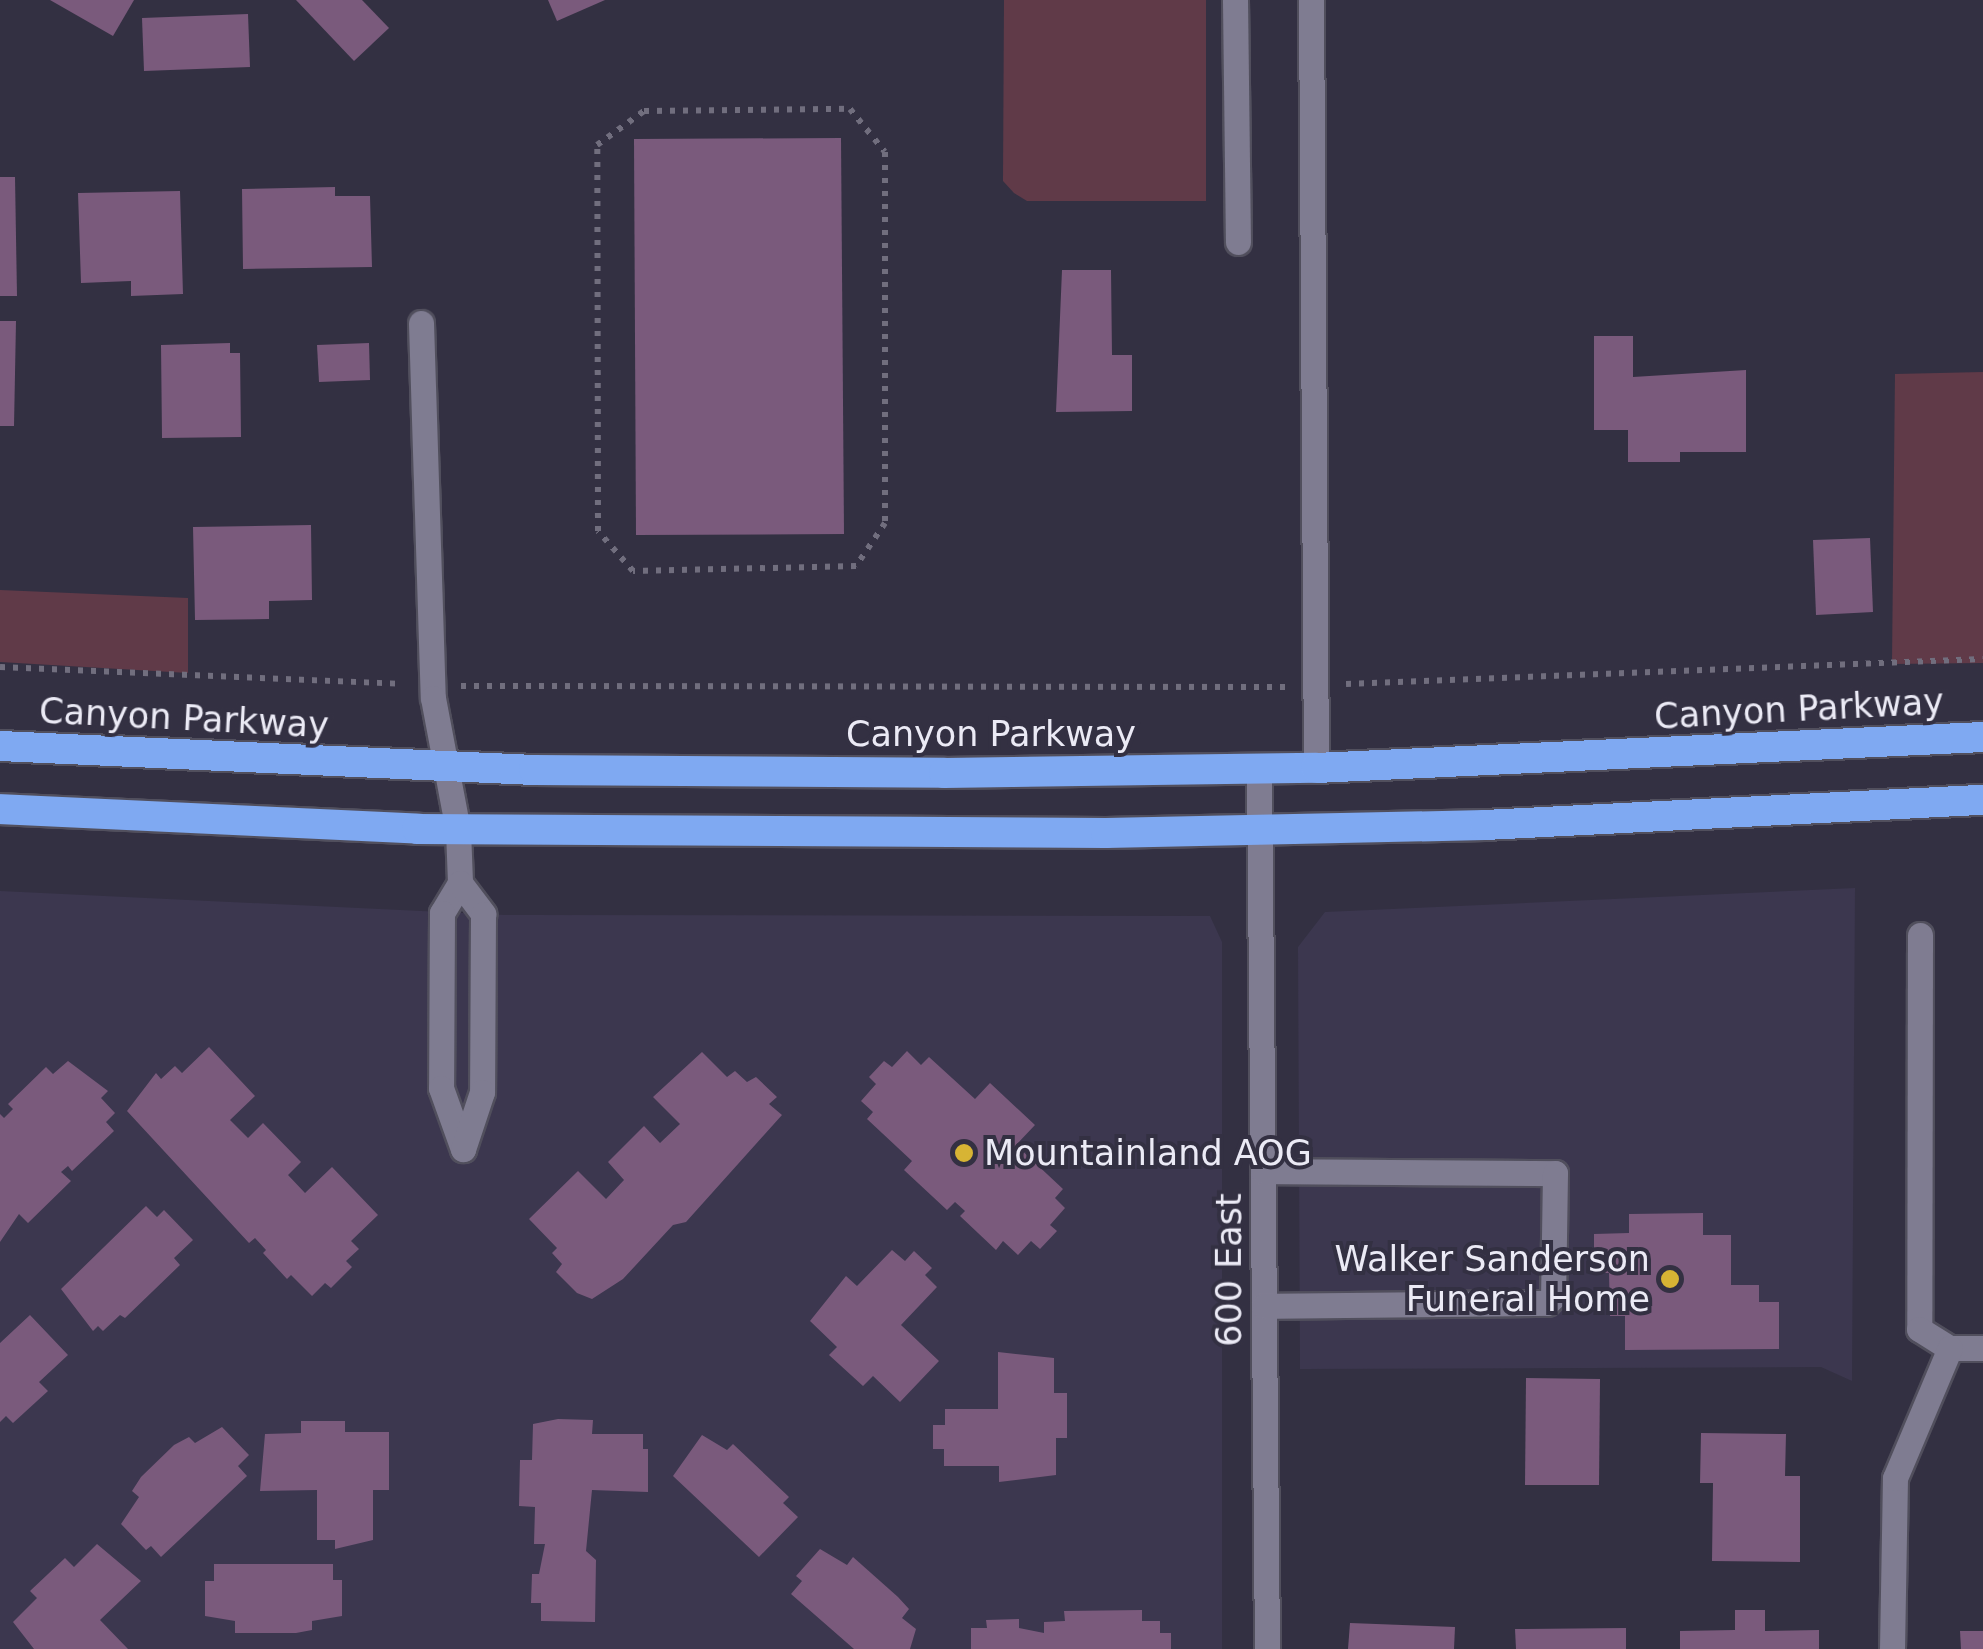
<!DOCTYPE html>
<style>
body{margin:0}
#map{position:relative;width:1983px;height:1649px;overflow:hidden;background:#333042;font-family:"DejaVu Sans",sans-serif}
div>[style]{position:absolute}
.built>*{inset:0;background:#3c374f}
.green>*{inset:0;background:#603a48}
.building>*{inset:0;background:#7a5a7c}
.path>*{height:6px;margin-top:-3px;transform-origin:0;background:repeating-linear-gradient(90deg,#716e7e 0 5px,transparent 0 13px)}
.roads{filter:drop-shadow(2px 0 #514f5d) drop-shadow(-2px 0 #514f5d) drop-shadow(0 2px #514f5d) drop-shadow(0 -2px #514f5d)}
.minor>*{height:25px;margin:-12.5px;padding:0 12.5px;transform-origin:12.5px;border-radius:12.5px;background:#7f7c91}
.highway>*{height:30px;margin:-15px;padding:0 15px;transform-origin:15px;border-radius:15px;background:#7fa9f2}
.dots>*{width:28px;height:28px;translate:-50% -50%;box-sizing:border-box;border:5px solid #333042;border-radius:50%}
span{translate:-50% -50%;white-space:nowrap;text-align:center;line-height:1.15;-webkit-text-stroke:8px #333042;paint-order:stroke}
.street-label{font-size:35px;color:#ebeaf5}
.poi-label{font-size:35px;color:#ebeaf5}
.left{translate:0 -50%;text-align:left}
.right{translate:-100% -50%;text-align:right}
</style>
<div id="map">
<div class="built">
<i style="clip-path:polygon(1855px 888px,1852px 1381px,1821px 1367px,1300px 1369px,1298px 947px,1325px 912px)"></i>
<i style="clip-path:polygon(0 891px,505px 915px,1210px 916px,1222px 942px,1222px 1649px,0 1649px)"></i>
</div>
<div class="green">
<i style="clip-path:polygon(1004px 0,1206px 0,1206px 201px,1027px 201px,1014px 193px,1003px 181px)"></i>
<i style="clip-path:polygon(1983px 372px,1983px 663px,1892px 664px,1895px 374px)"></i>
<i style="clip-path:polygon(0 590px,188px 598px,188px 673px,0 662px)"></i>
</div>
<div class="building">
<i style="clip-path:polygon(50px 0,134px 0,113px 36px)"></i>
<i style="clip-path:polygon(296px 0,362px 0,389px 28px,354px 61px)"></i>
<i style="clip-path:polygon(548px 0,605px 0,557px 21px)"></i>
<i style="clip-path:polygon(248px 14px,250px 67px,144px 71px,142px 18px)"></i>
<i style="clip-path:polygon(841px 138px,844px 534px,636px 535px,634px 139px)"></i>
<i style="clip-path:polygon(0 177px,15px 177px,17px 296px,0 296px)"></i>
<i style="clip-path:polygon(335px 187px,335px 196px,370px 196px,372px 267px,243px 269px,242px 189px)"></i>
<i style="clip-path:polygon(180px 191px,183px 294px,131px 296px,131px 281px,81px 283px,78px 193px)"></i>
<i style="clip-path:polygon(1062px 270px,1111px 270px,1112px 355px,1132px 355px,1132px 411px,1056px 412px)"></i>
<i style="clip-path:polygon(0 321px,16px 321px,14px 426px,0 426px)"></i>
<i style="clip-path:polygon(1594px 336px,1633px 336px,1633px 377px,1746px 370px,1746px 452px,1680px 452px,1680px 462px,1628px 462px,1628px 430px,1594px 430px)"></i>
<i style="clip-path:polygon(230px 343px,230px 353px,240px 353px,241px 437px,162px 438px,161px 345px)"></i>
<i style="clip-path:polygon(369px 343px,370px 380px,319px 382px,317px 345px)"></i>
<i style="clip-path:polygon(311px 525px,312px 600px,269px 601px,269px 619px,195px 620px,193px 527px)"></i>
<i style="clip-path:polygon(1870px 538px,1873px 612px,1816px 615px,1813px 540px)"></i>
<i style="clip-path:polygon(209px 1047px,255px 1096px,230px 1120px,248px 1138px,263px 1123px,301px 1162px,288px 1175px,305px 1193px,332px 1167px,378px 1215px,351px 1241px,359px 1249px,346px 1261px,352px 1267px,331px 1288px,325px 1283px,312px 1296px,291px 1275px,287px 1279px,263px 1253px,266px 1250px,255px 1238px,249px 1243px,127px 1111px,156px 1073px,161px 1079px,175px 1066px,182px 1073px)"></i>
<i style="clip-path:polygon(907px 1051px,921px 1065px,929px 1057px,975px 1099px,990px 1083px,1035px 1125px,1016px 1145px,1063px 1189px,1055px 1198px,1065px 1208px,1050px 1225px,1057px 1231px,1040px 1249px,1031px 1241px,1018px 1255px,1003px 1241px,996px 1250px,960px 1216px,965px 1211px,955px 1202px,947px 1210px,904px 1170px,912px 1161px,867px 1119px,873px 1112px,861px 1101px,876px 1084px,869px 1077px,884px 1061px,892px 1067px)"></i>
<i style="clip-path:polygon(702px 1052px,727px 1077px,735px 1071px,747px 1082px,756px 1077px,777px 1097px,769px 1104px,782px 1115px,686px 1222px,673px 1225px,623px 1279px,592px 1299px,577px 1293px,556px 1272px,562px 1264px,552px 1253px,557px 1248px,529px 1219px,578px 1171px,606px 1199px,624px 1180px,608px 1162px,644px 1126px,660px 1143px,680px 1124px,653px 1097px)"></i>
<i style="clip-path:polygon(68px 1061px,108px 1091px,101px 1098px,115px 1113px,106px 1122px,114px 1131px,72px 1171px,68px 1166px,61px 1172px,71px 1181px,28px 1223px,19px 1214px,0 1242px,0 1114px,4px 1118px,13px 1109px,8px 1104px,46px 1067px,53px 1074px)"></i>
<i style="clip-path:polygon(146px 1206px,157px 1217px,164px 1210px,193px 1240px,174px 1258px,180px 1265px,125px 1318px,120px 1315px,103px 1331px,98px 1326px,93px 1331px,61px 1289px)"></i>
<i style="clip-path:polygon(1703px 1213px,1703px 1235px,1731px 1235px,1731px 1285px,1759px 1285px,1759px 1302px,1779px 1302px,1779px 1349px,1625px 1350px,1625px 1316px,1610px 1316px,1609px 1273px,1594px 1273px,1594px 1234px,1629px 1233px,1629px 1214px)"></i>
<i style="clip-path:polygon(892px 1250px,905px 1261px,914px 1251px,932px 1268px,925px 1275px,937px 1287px,901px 1325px,939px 1361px,900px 1402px,873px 1376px,863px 1386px,829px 1355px,837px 1347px,810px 1321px,846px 1276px,857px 1286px)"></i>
<i style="clip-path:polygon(30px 1315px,68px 1355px,39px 1382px,48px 1391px,13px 1423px,6px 1416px,0 1422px,0 1343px)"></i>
<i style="clip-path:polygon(998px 1352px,1054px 1358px,1054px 1393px,1067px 1393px,1067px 1438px,1056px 1438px,1056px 1475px,999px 1482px,999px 1466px,944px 1466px,944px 1449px,933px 1449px,933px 1425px,945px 1425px,945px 1409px,998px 1409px)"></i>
<i style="clip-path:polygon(1526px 1378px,1600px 1379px,1599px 1485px,1525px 1485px)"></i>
<i style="clip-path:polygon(558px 1419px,593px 1420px,592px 1434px,643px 1434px,643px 1449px,648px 1449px,648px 1492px,592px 1490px,586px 1551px,596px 1560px,595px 1622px,541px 1621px,541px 1603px,531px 1603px,532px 1574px,539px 1574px,545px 1544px,534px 1544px,535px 1507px,519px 1506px,520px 1460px,532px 1460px,533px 1424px)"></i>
<i style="clip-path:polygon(301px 1421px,345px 1421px,345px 1432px,389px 1432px,389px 1490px,373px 1490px,373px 1540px,335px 1549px,335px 1540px,317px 1540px,317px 1490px,260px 1491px,265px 1434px,301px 1433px)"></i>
<i style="clip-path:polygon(222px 1427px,249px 1455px,238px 1466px,247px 1476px,161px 1557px,151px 1546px,146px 1550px,121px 1524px,139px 1497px,132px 1491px,141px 1477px,174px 1445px,189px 1437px,195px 1443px)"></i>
<i style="clip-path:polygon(1701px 1433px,1786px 1434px,1785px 1476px,1800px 1476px,1800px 1562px,1712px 1561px,1713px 1483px,1700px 1483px)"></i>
<i style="clip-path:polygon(702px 1435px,727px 1450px,733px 1444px,789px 1497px,783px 1503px,798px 1517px,759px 1557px,673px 1476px)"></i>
<i style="clip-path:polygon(97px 1544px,141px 1581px,100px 1620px,128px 1649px,34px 1649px,13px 1622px,37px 1598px,30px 1591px,65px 1558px,74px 1567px)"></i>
<i style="clip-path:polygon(820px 1549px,847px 1565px,853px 1557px,898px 1597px,909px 1609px,902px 1618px,916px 1629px,910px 1649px,854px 1649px,791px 1594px,802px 1581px,796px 1576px)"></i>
<i style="clip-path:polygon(214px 1564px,333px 1564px,333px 1580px,342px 1580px,342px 1616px,312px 1621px,312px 1630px,296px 1633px,235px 1633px,235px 1621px,205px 1616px,205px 1581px,214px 1581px)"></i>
<i style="clip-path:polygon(1142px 1610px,1142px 1621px,1160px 1621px,1160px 1633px,1171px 1633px,1171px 1649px,971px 1649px,971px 1628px,987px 1628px,986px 1620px,1019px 1619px,1019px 1628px,1044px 1633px,1044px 1622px,1065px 1621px,1064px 1611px)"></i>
<i style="clip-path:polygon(1735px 1610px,1765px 1610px,1765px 1631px,1819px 1630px,1819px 1649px,1680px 1649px,1680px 1631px,1735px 1630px)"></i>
<i style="clip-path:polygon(1350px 1623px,1455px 1627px,1454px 1649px,1348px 1649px)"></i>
<i style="clip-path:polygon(1626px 1628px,1626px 1649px,1516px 1649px,1515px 1629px)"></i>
<i style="clip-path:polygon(1960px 1631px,1983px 1631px,1983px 1649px,1961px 1649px)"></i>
</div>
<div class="path">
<i style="left:850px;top:109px;width:55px;rotate:50.9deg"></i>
<i style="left:885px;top:152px;width:371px;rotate:90deg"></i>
<i style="left:885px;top:523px;width:52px;rotate:124deg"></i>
<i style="left:856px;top:566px;width:223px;rotate:178.7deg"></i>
<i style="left:633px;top:571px;width:53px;rotate:-131.2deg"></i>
<i style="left:598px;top:531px;width:386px;rotate:-90.1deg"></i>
<i style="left:597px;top:145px;width:58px;rotate:-35.9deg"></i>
<i style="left:644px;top:111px;width:206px;rotate:-0.6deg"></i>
<i style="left:0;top:667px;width:403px;rotate:2.4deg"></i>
<i style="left:1346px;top:684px;width:637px;rotate:-2.25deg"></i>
<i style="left:461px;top:686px;width:827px;rotate:0.07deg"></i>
</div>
<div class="roads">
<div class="minor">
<i style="left:1235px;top:0;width:242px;rotate:89.3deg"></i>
<i style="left:1311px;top:0;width:768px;rotate:89.63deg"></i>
<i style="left:421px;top:323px;width:375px;rotate:88.2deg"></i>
<i style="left:433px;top:698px;width:134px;rotate:79.3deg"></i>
<i style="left:458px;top:830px;width:53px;rotate:87.8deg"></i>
<i style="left:460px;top:883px;width:35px;rotate:121deg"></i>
<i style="left:442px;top:913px;width:175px;rotate:90.3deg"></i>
<i style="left:441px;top:1088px;width:65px;rotate:70.2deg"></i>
<i style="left:1259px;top:770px;width:879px;rotate:89.48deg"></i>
<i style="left:460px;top:883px;width:39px;rotate:53deg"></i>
<i style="left:483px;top:914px;width:178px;rotate:90.3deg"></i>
<i style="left:482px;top:1092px;width:60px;rotate:108.4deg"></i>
<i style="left:1920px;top:935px;width:394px;rotate:90.1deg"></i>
<i style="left:1919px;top:1329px;width:36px;rotate:32deg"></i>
<i style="left:1950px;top:1348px;width:33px"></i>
<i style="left:1263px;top:1171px;width:292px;rotate:0.4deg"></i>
<i style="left:1555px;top:1173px;width:124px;rotate:90.9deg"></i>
<i style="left:1553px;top:1297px;width:8px;rotate:135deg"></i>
<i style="left:1547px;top:1303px;width:283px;rotate:179.4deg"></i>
<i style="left:1892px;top:1649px;width:171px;rotate:-89deg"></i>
<i style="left:1895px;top:1478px;width:141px;rotate:-67.1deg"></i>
</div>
<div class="highway">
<i style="left:0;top:746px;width:535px;rotate:2.57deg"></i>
<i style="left:534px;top:770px;width:410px;rotate:0.4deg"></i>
<i style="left:944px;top:773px;width:372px;rotate:-0.8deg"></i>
<i style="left:1316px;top:768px;width:668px;rotate:-2.66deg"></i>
<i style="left:0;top:809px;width:417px;rotate:2.7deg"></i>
<i style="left:417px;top:829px;width:689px;rotate:0.33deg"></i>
<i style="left:1106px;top:833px;width:379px;rotate:-1.2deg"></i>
<i style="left:1485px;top:825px;width:499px;rotate:-2.9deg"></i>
</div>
</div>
<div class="dots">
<i style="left:964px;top:1153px;background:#d7b434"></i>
<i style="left:1670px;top:1279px;background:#d7b434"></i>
</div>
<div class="street-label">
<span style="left:1799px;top:709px;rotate:-3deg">Canyon Parkway</span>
<span style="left:184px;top:718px;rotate:3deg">Canyon Parkway</span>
<span style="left:991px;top:734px">Canyon Parkway</span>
<span style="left:1229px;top:1270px;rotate:-90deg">600 East</span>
</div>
<div class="poi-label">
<span class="left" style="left:984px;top:1153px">Mountainland AOG</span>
<span class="right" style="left:1650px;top:1279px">Walker Sanderson<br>Funeral Home</span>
</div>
</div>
